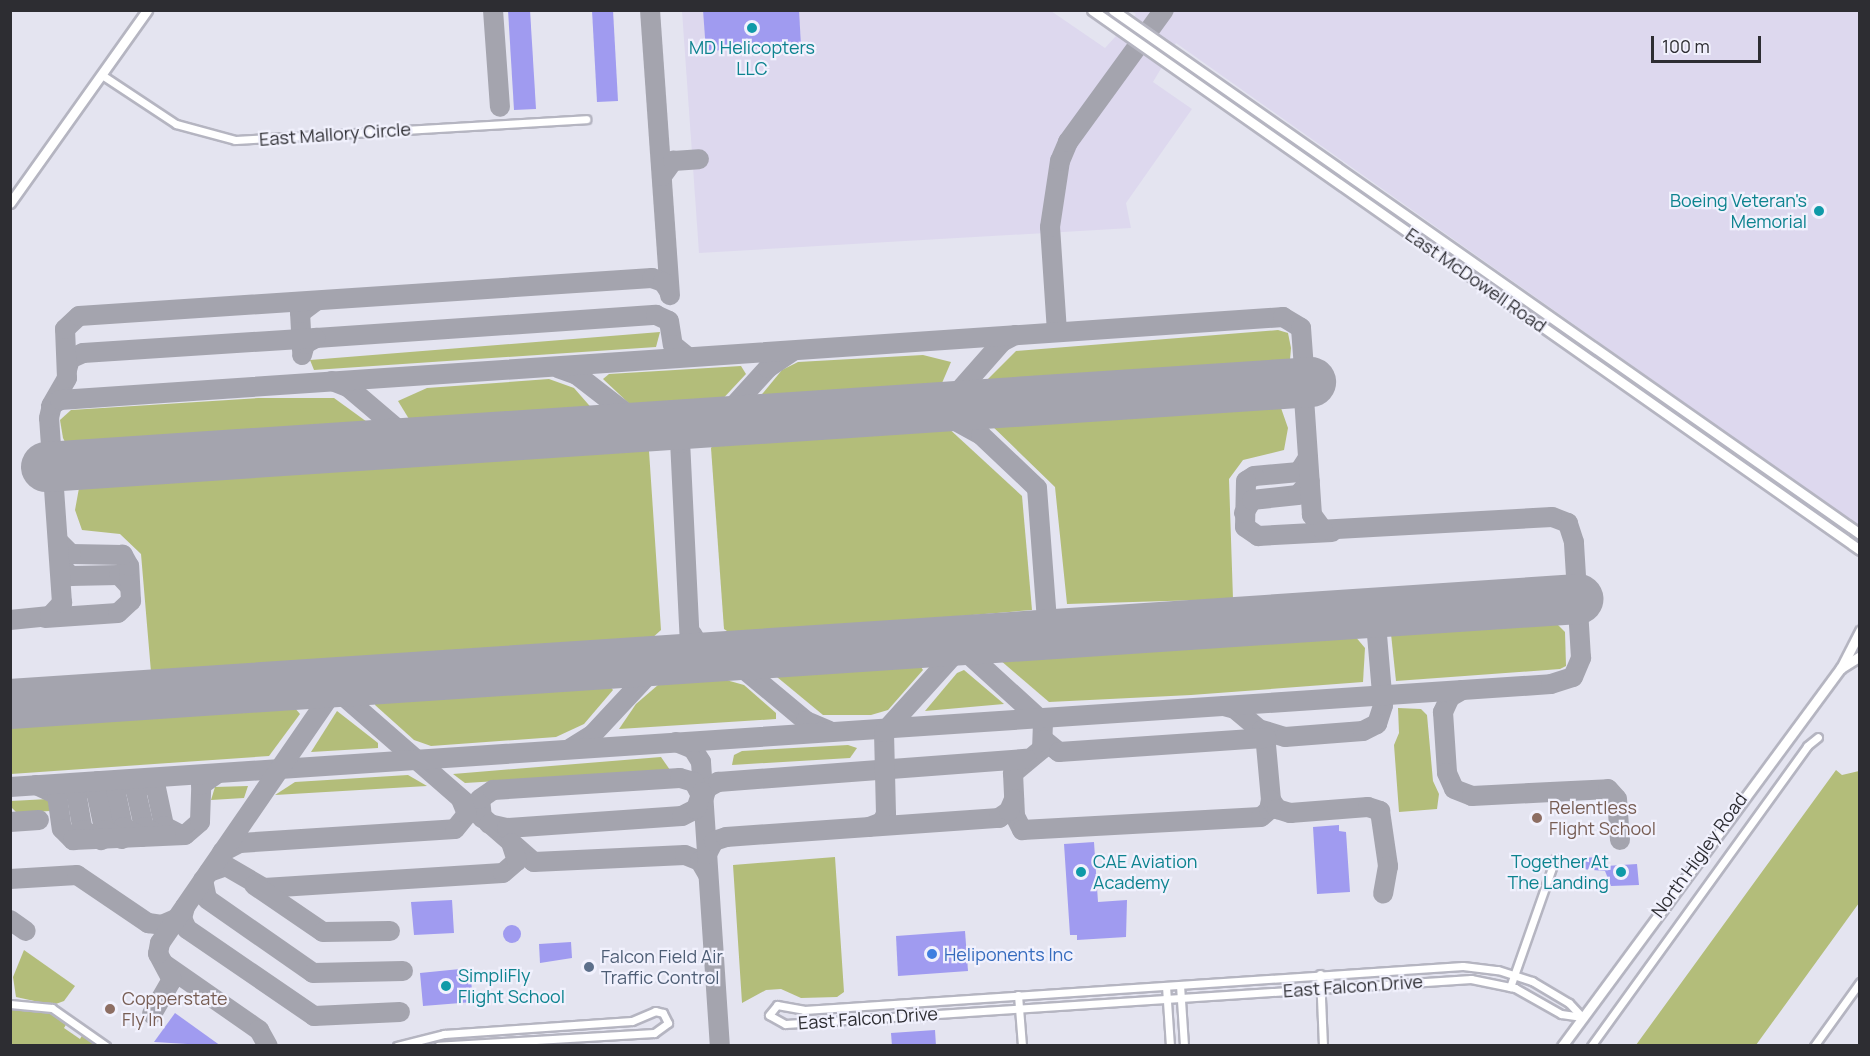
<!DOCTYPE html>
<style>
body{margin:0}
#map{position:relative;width:1870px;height:1056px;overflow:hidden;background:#e4e4f0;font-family:Manrope,sans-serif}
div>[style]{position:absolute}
.industrial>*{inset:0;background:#ddd8ee}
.green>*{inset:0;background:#b3bd7a}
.taxiway>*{height:20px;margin:-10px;padding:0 10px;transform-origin:10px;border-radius:10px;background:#a4a4ae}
.runway>*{height:50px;margin:-25px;padding:0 25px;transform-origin:25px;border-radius:25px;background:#a4a4ae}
.building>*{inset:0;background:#a09bf0}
.round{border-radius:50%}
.roads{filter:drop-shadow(2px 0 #b5b5c1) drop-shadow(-2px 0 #b5b5c1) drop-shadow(0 2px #b5b5c1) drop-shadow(0 -2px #b5b5c1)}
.street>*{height:7px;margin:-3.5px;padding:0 3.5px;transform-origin:3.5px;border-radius:3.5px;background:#fff}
.secondary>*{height:9px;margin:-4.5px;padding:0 4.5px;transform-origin:4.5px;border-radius:4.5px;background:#fff}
.dots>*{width:16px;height:16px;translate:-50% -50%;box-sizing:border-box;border:3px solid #f1f1fd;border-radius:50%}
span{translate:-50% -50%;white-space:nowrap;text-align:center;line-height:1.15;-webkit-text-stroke:4.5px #f1f1fd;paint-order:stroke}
.culture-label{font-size:18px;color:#0d838f}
.right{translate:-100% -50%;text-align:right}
.left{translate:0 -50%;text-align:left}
.street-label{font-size:18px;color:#2d2d32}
.education-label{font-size:18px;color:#785e54}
.shop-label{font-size:18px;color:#366cbe}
.service-label{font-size:18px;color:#4e5e75}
.frame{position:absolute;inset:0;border:12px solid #2d2d32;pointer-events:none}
.scale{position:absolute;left:1651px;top:36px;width:110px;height:27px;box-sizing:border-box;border:3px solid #2d2d32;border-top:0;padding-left:8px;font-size:18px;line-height:21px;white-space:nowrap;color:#2d2d32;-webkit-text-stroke:4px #f1f1fd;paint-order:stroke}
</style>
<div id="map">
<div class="industrial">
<i style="clip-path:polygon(682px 11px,1051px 11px,1105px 48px,1136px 14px,1131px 11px,1859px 11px,1859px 526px,1176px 43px,1153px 82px,1192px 109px,1126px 203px,1131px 228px,699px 253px)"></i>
</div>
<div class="green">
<i style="clip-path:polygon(1278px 330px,1288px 333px,1291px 348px,1290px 360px,1281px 367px,981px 386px,1016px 351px)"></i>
<i style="clip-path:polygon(660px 332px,656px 347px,314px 370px,310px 360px)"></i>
<i style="clip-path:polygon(923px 355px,951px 362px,939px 390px,758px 399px,782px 370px,798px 362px)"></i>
<i style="clip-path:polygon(741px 366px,746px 374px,717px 405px,635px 409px,603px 379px,609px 374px)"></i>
<i style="clip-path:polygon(549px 379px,574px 388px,595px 412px,420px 424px,409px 419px,398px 401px,427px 388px)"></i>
<i style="clip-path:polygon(258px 398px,334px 398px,374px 427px,78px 448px,67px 446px,63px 438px,60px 420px,71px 410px)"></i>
<i style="clip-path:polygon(1257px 403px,1281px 408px,1288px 428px,1284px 450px,1243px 460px,1229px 479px,1233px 599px,1067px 604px,1055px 487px,988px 422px)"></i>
<i style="clip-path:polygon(945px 425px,1022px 496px,1032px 610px,733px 635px,724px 629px,711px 448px,715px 442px)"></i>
<i style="clip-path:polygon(639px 445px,649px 451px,661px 630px,650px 640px,151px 672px,141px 554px,120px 534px,82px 530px,75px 510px,79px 488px,101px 481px)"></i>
<i style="clip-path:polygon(1555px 622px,1565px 632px,1566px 666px,1560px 669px,1396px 681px,1391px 634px)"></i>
<i style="clip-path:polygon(1354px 635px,1365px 648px,1363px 682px,1191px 695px,1049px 702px,1000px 660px)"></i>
<i style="clip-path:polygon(919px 664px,923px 670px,888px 710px,871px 715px,823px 715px,777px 677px)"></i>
<i style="clip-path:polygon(964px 670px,1004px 704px,925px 711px,957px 673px)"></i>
<i style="clip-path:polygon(719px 678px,744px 685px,776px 713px,776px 719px,619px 729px,636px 704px,658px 685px)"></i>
<i style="clip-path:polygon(609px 685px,613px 690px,584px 724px,556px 737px,431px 746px,414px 740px,375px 705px,376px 701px)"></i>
<i style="clip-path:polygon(294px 707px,300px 714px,269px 756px,11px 774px,11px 726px)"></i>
<i style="clip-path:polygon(1398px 708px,1421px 709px,1427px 715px,1433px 781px,1439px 794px,1437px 809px,1399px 812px,1394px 745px,1399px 733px)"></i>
<i style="clip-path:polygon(337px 711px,378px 743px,378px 748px,311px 752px)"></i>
<i style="clip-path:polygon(848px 745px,857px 748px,850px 758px,732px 765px,734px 755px,742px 751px)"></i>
<i style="clip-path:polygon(661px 757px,670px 770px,465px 783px,453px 774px)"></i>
<i style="clip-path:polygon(1836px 770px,1842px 775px,1859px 771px,1859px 903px,1756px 1045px,1636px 1045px)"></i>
<i style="clip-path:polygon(408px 775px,427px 786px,275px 795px,295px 782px)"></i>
<i style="clip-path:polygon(248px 786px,244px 798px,211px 800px,215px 787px)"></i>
<i style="clip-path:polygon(48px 799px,50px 811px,17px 813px,11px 807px,11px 801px)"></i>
<i style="clip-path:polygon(835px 857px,844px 992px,837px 997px,801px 998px,781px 989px,766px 990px,742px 1003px,733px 865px)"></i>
<i style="clip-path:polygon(24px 950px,75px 986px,64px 1001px,53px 1005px,16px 997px,13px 977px)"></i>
<i style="clip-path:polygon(17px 1006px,45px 1010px,67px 1023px,64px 1028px,80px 1039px,83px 1034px,99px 1046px,11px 1046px,11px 1008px)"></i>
</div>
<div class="taxiway">
<i style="left:493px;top:10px;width:97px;rotate:85.9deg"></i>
<i style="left:650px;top:10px;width:286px;rotate:86deg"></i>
<i style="left:662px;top:176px;width:19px;rotate:-54deg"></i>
<i style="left:673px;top:161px;width:26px;rotate:-4deg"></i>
<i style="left:1057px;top:332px;width:105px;rotate:-93.8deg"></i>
<i style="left:1050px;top:227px;width:67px;rotate:-81.4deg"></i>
<i style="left:1060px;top:161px;width:21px;rotate:-67deg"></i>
<i style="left:1068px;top:142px;width:163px;rotate:-54deg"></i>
<i style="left:302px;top:350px;width:37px;rotate:-93deg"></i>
<i style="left:300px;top:313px;width:20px;rotate:-37deg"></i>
<i style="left:302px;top:355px;width:11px;rotate:-75deg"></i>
<i style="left:305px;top:344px;width:13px;rotate:-29deg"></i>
<i style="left:316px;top:338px;width:341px;rotate:-3.9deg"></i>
<i style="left:656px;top:315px;width:14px;rotate:25deg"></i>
<i style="left:669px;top:321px;width:24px;rotate:81deg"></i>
<i style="left:673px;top:345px;width:19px;rotate:39deg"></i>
<i style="left:558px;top:368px;width:20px;rotate:20deg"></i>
<i style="left:577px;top:375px;width:85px;rotate:37.8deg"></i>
<i style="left:67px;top:370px;width:11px;rotate:-75deg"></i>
<i style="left:70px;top:359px;width:14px;rotate:-25deg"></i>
<i style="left:83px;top:353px;width:233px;rotate:-3.7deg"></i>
<i style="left:332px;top:381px;width:17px;rotate:21deg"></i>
<i style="left:348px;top:387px;width:77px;rotate:40.3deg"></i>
<i style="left:407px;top:437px;width:19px;rotate:16deg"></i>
<i style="left:51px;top:406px;width:32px;rotate:-60deg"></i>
<i style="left:67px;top:378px;width:49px;rotate:-92.3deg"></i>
<i style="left:65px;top:329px;width:19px;rotate:-43deg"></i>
<i style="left:79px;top:316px;width:574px;rotate:-3.79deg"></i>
<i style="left:652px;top:278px;width:12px;rotate:20deg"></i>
<i style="left:663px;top:282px;width:11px;rotate:56deg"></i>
<i style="left:932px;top:408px;width:56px;rotate:28.9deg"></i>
<i style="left:981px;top:435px;width:77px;rotate:43.4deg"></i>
<i style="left:1037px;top:488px;width:146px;rotate:85.7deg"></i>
<i style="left:932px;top:408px;width:19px;rotate:-21deg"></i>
<i style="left:950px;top:401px;width:79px;rotate:-48.6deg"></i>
<i style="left:1002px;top:342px;width:15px;rotate:-28deg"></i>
<i style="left:719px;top:422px;width:73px;rotate:-47.8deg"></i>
<i style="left:768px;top:368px;width:29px;rotate:-34deg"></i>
<i style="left:656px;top:427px;width:17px;rotate:17deg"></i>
<i style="left:672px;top:432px;width:14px;rotate:54deg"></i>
<i style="left:1308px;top:458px;width:17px;rotate:123deg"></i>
<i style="left:1299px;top:472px;width:45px;rotate:174.9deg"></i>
<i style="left:1254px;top:476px;width:9px;rotate:148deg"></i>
<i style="left:1246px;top:481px;width:46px;rotate:91.2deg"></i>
<i style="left:1245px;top:527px;width:16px;rotate:35deg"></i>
<i style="left:1258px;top:536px;width:74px;rotate:-3.1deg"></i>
<i style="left:1244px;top:513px;width:15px;rotate:-58deg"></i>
<i style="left:1252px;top:500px;width:46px;rotate:-6.2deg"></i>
<i style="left:1298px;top:495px;width:18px;rotate:-49deg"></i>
<i style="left:60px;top:564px;width:16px;rotate:50deg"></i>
<i style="left:70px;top:576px;width:49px;rotate:-1.2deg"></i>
<i style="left:119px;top:575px;width:16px;rotate:47deg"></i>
<i style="left:45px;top:618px;width:73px;rotate:-3.9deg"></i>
<i style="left:118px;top:613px;width:18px;rotate:-43deg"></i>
<i style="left:131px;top:601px;width:35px;rotate:-93deg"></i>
<i style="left:129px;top:566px;width:13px;rotate:-119deg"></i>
<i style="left:123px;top:555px;width:52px;rotate:-178.9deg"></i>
<i style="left:71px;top:554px;width:17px;rotate:-135deg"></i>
<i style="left:10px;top:620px;width:40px;rotate:-5.7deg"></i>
<i style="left:50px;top:616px;width:18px;rotate:-47deg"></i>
<i style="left:62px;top:603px;width:185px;rotate:-94deg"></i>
<i style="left:49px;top:418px;width:13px;rotate:-77deg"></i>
<i style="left:52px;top:405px;width:9px;rotate:-32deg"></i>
<i style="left:60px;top:400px;width:1226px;rotate:-3.88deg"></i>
<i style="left:1283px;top:317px;width:21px;rotate:31deg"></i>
<i style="left:1301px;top:328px;width:55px;rotate:85.8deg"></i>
<i style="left:692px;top:634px;width:20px;rotate:60deg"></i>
<i style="left:702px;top:651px;width:26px;rotate:11deg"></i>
<i style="left:728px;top:656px;width:102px;rotate:39.8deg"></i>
<i style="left:806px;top:721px;width:25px;rotate:23deg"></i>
<i style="left:953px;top:640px;width:122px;rotate:42.3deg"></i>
<i style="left:1043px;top:722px;width:27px;rotate:92deg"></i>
<i style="left:1042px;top:749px;width:38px;rotate:140deg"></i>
<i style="left:1013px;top:773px;width:43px;rotate:87.3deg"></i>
<i style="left:1015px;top:816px;width:16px;rotate:63deg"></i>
<i style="left:1022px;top:830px;width:239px;rotate:-3.1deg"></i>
<i style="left:1261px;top:817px;width:11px;rotate:-41deg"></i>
<i style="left:1269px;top:810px;width:10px;rotate:-79deg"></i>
<i style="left:311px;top:684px;width:30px;rotate:17deg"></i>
<i style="left:340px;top:693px;width:257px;rotate:41.1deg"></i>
<i style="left:534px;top:862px;width:151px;rotate:-2.7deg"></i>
<i style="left:685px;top:855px;width:16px;rotate:22deg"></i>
<i style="left:700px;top:861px;width:16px;rotate:60deg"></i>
<i style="left:1462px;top:690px;width:14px;rotate:150deg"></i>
<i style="left:1450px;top:697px;width:17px;rotate:115deg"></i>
<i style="left:1443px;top:712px;width:61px;rotate:86.2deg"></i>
<i style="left:1447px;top:773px;width:17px;rotate:66deg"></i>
<i style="left:1454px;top:789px;width:19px;rotate:21deg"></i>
<i style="left:1472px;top:796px;width:136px;rotate:-2.9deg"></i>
<i style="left:1608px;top:789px;width:13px;rotate:48deg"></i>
<i style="left:1617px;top:799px;width:41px;rotate:85.8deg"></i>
<i style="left:1224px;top:706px;width:11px;rotate:15deg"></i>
<i style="left:1235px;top:709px;width:39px;rotate:40deg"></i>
<i style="left:1265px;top:734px;width:66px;rotate:84.8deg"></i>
<i style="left:1271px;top:800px;width:11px;rotate:56deg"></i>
<i style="left:1277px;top:809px;width:14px;rotate:17deg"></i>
<i style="left:1290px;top:813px;width:78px;rotate:-4.4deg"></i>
<i style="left:1368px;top:807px;width:13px;rotate:18deg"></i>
<i style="left:1380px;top:811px;width:56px;rotate:81.7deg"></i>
<i style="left:1388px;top:866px;width:28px;rotate:100deg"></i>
<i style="left:1262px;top:730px;width:24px;rotate:17deg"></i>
<i style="left:1285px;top:737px;width:78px;rotate:-4.4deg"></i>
<i style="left:1363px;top:731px;width:16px;rotate:-27deg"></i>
<i style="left:1377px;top:724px;width:20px;rotate:-72deg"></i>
<i style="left:1383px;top:705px;width:94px;rotate:-94.9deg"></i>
<i style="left:1044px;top:740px;width:19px;rotate:39deg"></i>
<i style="left:1059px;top:752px;width:208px;rotate:-3.9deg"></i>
<i style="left:676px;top:742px;width:18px;rotate:22deg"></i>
<i style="left:693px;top:749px;width:15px;rotate:58deg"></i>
<i style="left:701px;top:762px;width:285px;rotate:86.2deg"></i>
<i style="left:571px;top:748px;width:26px;rotate:-32deg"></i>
<i style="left:593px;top:734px;width:100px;rotate:-47deg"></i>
<i style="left:661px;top:661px;width:23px;rotate:-20deg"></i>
<i style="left:683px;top:653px;width:11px;rotate:-49deg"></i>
<i style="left:690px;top:645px;width:202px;rotate:-92.8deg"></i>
<i style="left:680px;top:443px;width:19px;rotate:-54deg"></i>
<i style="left:691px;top:428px;width:13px;rotate:-18deg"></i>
<i style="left:137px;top:779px;width:21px;rotate:25deg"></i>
<i style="left:156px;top:788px;width:39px;rotate:78deg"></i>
<i style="left:164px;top:826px;width:19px;rotate:28deg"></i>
<i style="left:117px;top:780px;width:19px;rotate:21deg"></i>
<i style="left:135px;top:787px;width:41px;rotate:77.3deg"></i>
<i style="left:144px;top:827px;width:18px;rotate:29deg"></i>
<i style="left:98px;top:781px;width:19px;rotate:25deg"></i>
<i style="left:115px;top:789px;width:39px;rotate:78deg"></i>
<i style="left:123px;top:827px;width:21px;rotate:28deg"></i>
<i style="left:78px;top:783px;width:20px;rotate:24deg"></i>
<i style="left:96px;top:791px;width:40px;rotate:78deg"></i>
<i style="left:104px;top:830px;width:20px;rotate:27deg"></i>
<i style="left:59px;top:784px;width:19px;rotate:25deg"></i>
<i style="left:76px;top:792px;width:39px;rotate:80deg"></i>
<i style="left:83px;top:830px;width:21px;rotate:29deg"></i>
<i style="left:36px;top:785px;width:23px;rotate:25deg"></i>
<i style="left:57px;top:795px;width:34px;rotate:82deg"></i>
<i style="left:62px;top:829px;width:16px;rotate:45deg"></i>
<i style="left:73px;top:840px;width:112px;rotate:-2.6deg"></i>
<i style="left:185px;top:835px;width:20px;rotate:-41deg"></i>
<i style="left:200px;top:822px;width:37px;rotate:-88deg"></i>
<i style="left:201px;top:785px;width:19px;rotate:-35deg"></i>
<i style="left:10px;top:787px;width:1544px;rotate:-3.82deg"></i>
<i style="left:1551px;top:684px;width:23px;rotate:-18deg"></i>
<i style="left:1573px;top:677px;width:21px;rotate:-67deg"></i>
<i style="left:1581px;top:658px;width:116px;rotate:-93.5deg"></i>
<i style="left:1574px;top:542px;width:20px;rotate:-108deg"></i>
<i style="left:1568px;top:523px;width:17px;rotate:-159deg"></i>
<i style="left:1552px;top:517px;width:229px;rotate:176.8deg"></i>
<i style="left:1323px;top:530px;width:19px;rotate:-126deg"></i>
<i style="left:1312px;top:515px;width:132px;rotate:-93.9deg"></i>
<i style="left:703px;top:800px;width:13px;rotate:-72deg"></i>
<i style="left:707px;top:788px;width:13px;rotate:-29deg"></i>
<i style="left:718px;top:782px;width:309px;rotate:-4.3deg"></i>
<i style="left:482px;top:818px;width:19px;rotate:-96deg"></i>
<i style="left:480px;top:799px;width:16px;rotate:-35deg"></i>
<i style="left:493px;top:790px;width:187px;rotate:-3.7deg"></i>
<i style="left:680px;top:778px;width:15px;rotate:16deg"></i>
<i style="left:694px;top:782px;width:20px;rotate:63deg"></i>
<i style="left:10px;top:822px;width:29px;rotate:-4deg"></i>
<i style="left:489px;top:824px;width:18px;rotate:13deg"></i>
<i style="left:507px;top:828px;width:175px;rotate:-3.9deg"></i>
<i style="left:682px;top:816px;width:16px;rotate:-27deg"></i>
<i style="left:696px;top:809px;width:18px;rotate:-71deg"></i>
<i style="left:869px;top:827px;width:14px;rotate:-21deg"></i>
<i style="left:882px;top:822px;width:9px;rotate:-63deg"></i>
<i style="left:886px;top:814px;width:82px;rotate:-91.4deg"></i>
<i style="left:884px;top:732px;width:125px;rotate:-47.9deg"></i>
<i style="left:222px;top:852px;width:20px;rotate:-27deg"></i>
<i style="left:240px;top:843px;width:215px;rotate:-3.7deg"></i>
<i style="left:455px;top:829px;width:19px;rotate:-51deg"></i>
<i style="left:467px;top:814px;width:16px;rotate:-112deg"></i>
<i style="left:707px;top:854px;width:15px;rotate:-62deg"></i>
<i style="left:714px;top:841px;width:13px;rotate:-18deg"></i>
<i style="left:726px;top:837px;width:274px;rotate:-4deg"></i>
<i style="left:999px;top:818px;width:12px;rotate:-35deg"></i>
<i style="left:1009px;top:811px;width:13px;rotate:-67deg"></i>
<i style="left:209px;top:872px;width:18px;rotate:-19deg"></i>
<i style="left:226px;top:866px;width:44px;rotate:30.1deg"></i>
<i style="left:264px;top:888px;width:239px;rotate:-3.6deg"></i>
<i style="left:503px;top:873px;width:18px;rotate:-41deg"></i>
<i style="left:517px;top:861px;width:19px;rotate:-108deg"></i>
<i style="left:10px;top:879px;width:67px;rotate:-3.4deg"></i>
<i style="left:77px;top:875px;width:86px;rotate:34.1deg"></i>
<i style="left:148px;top:923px;width:14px;rotate:8deg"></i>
<i style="left:162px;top:925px;width:17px;rotate:-24deg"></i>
<i style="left:203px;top:880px;width:19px;rotate:78deg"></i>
<i style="left:207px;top:899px;width:129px;rotate:34.9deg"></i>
<i style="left:313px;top:973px;width:90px;rotate:-1.3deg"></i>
<i style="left:254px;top:885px;width:83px;rotate:34.3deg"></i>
<i style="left:323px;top:932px;width:67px;rotate:-0.9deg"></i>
<i style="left:185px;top:907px;width:11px;rotate:105deg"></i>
<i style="left:182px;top:918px;width:12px;rotate:66deg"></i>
<i style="left:187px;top:929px;width:154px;rotate:34.4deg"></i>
<i style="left:314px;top:1016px;width:86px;rotate:-2.7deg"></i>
<i style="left:10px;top:920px;width:19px;rotate:35deg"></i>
<i style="left:164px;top:964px;width:116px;rotate:34.8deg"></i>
<i style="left:259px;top:1030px;width:18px;rotate:61deg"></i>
<i style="left:152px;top:1014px;width:39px;rotate:-60deg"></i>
<i style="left:172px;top:980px;width:30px;rotate:-118deg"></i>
<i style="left:158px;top:954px;width:11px;rotate:-80deg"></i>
<i style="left:160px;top:943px;width:303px;rotate:-55.5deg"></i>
<i style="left:332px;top:693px;width:27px;rotate:-27deg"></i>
</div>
<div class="runway">
<i style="left:46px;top:467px;width:1268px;rotate:-3.84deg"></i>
<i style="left:10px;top:704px;width:1572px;rotate:-3.83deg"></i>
</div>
<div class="building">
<i style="clip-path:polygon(508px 10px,530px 10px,536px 109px,514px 110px)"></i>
<i style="clip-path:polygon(592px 10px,613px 10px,618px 101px,597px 102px)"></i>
<i style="clip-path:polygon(703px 10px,799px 10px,801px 46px,706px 51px)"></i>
<i style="clip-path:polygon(1339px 825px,1339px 831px,1346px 832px,1350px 892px,1317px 894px,1313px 827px)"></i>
<i style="clip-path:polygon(1094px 842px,1098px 902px,1127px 900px,1126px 937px,1077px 940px,1077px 935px,1070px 935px,1064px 844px)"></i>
<i style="clip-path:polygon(1600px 857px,1606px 866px,1637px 864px,1639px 885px,1611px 886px,1605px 871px,1581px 869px,1580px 858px)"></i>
<i style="clip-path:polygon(452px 900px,454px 933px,414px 935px,411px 902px)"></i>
<i class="round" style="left:503px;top:925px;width:18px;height:18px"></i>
<i style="clip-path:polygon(965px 931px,968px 971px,898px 976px,896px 936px)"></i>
<i style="clip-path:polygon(571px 942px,572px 958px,540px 963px,539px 944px)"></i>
<i style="clip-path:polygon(470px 968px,473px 1002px,423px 1006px,420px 973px)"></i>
<i style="clip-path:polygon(175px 1013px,221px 1046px,154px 1042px)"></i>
<i style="clip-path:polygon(935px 1030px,936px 1046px,892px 1046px,891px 1033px)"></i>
</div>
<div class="roads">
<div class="street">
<i style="left:102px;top:75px;width:89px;rotate:33.5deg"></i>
<i style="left:176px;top:124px;width:61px;rotate:15.2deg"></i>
<i style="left:235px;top:140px;width:352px;rotate:-3.4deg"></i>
<i style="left:1463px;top:966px;width:35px;rotate:7deg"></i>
<i style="left:1498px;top:970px;width:36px;rotate:18deg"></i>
<i style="left:1532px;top:981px;width:43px;rotate:30.7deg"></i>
<i style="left:1569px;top:1003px;width:19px;rotate:47deg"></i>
<i style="left:1582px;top:1017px;width:21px;rotate:-172deg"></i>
<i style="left:1561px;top:1014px;width:53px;rotate:-150.5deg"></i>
<i style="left:1515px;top:988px;width:45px;rotate:-168.4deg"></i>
<i style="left:1471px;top:979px;width:687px;rotate:176.25deg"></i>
<i style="left:785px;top:1024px;width:18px;rotate:-151deg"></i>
<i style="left:769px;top:1015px;width:13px;rotate:-51deg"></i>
<i style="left:777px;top:1005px;width:27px;rotate:10deg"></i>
<i style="left:804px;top:1010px;width:660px;rotate:-3.82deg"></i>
<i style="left:1320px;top:974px;width:72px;rotate:87.6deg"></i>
<i style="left:1180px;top:985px;width:61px;rotate:86.2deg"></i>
<i style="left:1166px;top:986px;width:60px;rotate:86.2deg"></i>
<i style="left:1510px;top:987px;width:136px;rotate:-70.6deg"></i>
<i style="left:1018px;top:995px;width:51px;rotate:85.5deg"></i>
<i style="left:10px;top:1004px;width:42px;rotate:5.4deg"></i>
<i style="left:52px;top:1008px;width:66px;rotate:35.1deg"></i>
<i style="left:397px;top:1046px;width:49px;rotate:-14.3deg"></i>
<i style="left:444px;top:1034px;width:188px;rotate:-4deg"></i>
<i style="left:632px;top:1021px;width:25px;rotate:-23deg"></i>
<i style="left:655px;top:1011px;width:8px;rotate:14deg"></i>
<i style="left:663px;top:1013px;width:11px;rotate:63deg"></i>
<i style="left:668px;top:1023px;width:17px;rotate:144deg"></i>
<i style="left:654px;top:1033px;width:216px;rotate:176.6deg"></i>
<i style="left:1591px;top:1046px;width:370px;rotate:-54.2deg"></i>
<i style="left:1807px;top:746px;width:14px;rotate:-39deg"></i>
<i style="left:1814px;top:1046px;width:79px;rotate:-54.3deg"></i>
</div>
<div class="secondary">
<i style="left:1092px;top:10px;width:939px;rotate:35.11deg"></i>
<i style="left:1113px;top:10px;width:912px;rotate:35.05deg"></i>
<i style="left:10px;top:203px;width:237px;rotate:-54.6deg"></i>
<i style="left:1841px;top:668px;width:22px;rotate:-32deg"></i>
<i style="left:1562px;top:1046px;width:470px;rotate:-53.6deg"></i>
<i style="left:1841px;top:668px;width:42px;rotate:-62.8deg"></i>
</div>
</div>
<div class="dots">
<i style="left:752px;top:28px;background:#0f9aa8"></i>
<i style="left:1819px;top:211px;background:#0f9aa8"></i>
<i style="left:1537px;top:818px;background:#8d6e63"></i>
<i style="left:1081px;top:872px;background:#0f9aa8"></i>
<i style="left:1621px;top:872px;background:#0f9aa8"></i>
<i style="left:932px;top:954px;background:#3f7fe0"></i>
<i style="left:589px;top:967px;background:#5c6f8a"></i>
<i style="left:446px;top:986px;background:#0f9aa8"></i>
<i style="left:110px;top:1009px;background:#8d6e63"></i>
</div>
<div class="culture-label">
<span style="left:752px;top:58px">MD Helicopters<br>LLC</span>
<span class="right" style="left:1807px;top:211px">Boeing Veteran's<br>Memorial</span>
<span class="left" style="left:1093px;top:872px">CAE Aviation<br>Academy</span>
<span class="right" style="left:1609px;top:872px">Together At<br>The Landing</span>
<span class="left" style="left:458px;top:986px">SimpliFly<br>Flight School</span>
</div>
<div class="street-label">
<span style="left:335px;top:134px;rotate:-4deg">East Mallory Circle</span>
<span style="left:1476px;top:280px;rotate:35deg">East McDowell Road</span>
<span style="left:1699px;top:855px;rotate:-54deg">North Higley Road</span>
<span style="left:1353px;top:986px;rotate:-4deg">East Falcon Drive</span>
<span style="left:868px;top:1018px;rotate:-4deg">East Falcon Drive</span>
</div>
<div class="education-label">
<span class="left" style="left:1549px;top:818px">Relentless<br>Flight School</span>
<span class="left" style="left:122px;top:1009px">Copperstate<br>Fly In</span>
</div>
<div class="shop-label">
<span class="left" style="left:944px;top:954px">Heliponents Inc</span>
</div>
<div class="service-label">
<span class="left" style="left:601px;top:967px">Falcon Field Air<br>Traffic Control</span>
</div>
<div class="frame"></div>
<div class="scale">100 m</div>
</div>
